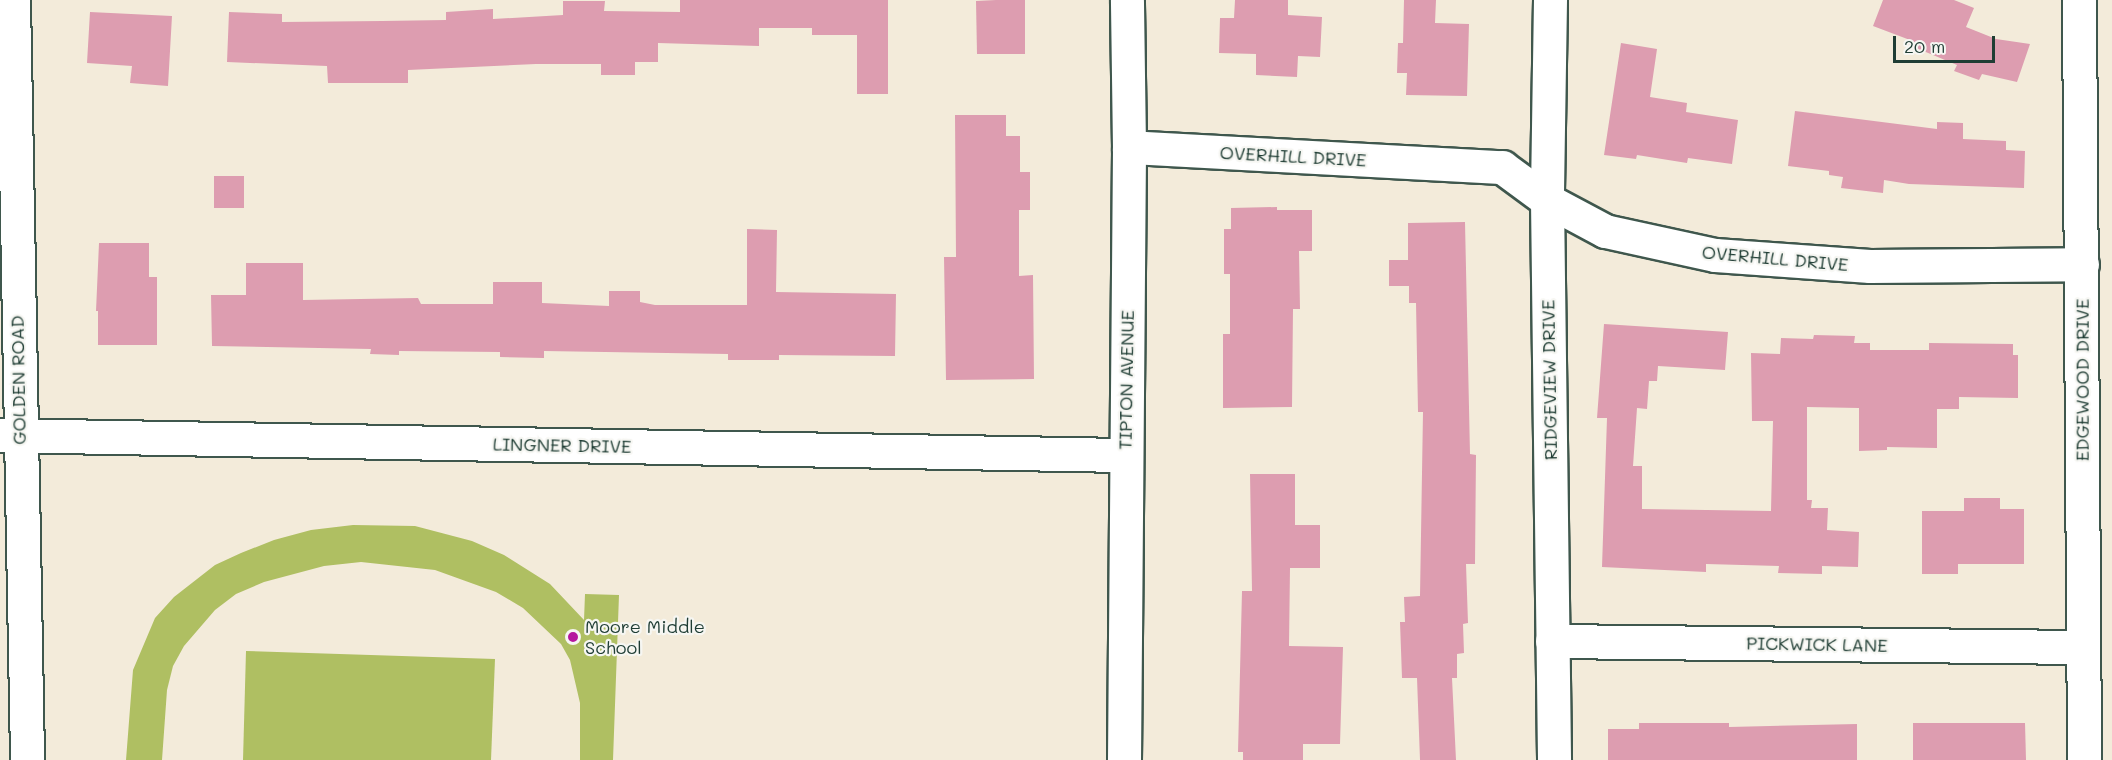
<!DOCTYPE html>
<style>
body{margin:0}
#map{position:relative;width:2112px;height:760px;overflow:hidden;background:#f3ebda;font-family:Mali,sans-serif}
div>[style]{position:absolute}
.green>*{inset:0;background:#afbf62}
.building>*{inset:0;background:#dd9db0}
.roads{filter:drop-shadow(2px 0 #3f574d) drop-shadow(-2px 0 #3f574d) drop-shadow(0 2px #3f574d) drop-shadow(0 -2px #3f574d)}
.minor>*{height:33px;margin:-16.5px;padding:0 16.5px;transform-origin:16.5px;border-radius:16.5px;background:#fff}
.tertiary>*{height:33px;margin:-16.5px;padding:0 16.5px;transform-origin:16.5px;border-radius:16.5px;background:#fff}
.dots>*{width:16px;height:16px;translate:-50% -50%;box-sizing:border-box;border:3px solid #f6f6f2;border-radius:50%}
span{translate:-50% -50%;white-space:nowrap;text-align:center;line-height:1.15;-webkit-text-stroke:4.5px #f6f6f2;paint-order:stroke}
.street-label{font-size:18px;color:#1f3d34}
.poi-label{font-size:18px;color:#1f3d34}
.left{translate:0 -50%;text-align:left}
.scale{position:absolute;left:1893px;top:36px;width:102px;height:27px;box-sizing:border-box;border:3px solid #1f3d34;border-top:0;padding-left:8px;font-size:18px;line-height:21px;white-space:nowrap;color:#1f3d34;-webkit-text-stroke:4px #f6f6f2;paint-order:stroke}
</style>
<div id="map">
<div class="green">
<i style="clip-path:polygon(353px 525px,415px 526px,472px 541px,504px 555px,550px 584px,584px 620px,585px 594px,619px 595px,613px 760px,580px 760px,580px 703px,570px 660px,561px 644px,523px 608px,496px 592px,435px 570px,361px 562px,324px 566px,264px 582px,236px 594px,215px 610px,184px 646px,173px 666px,167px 690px,162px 760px,126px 760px,133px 670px,155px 618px,174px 597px,215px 565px,241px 553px,274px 540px,311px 530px)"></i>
<i style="clip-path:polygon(246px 651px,495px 659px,491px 760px,243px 760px)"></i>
</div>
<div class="building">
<i style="clip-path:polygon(680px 0,888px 0,888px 94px,857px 94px,857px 35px,812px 35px,812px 28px,759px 28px,759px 46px,658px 43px,658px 62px,635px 62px,635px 75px,601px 75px,601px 64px,536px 64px,408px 70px,408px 83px,328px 83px,327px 66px,227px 62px,229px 12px,282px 14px,282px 22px,382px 21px,446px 20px,446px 12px,493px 9px,493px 19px,563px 15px,563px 1px,605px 1px,604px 11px,680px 12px)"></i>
<i style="clip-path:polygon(996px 0,1025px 0,1025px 54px,977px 54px,976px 1px)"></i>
<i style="clip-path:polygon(1235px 0,1288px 0,1288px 15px,1322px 17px,1320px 57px,1298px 56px,1297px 77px,1256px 75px,1256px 54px,1219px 53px,1220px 18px,1234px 18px)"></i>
<i style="clip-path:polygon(1404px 0,1436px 0,1435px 23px,1469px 24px,1467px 96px,1406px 95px,1407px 73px,1397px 73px,1398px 43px,1403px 43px)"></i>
<i style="clip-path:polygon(1883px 0,1954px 0,1974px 8px,1966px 27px,1996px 39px,2030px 44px,2017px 82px,1982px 74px,1979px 80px,1954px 71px,1957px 65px,1909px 45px,1910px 40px,1873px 26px)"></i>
<i style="clip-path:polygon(90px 12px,172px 16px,168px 86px,130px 83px,132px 66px,87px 63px)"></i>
<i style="clip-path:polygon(1621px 43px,1657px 49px,1650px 97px,1687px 103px,1686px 112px,1738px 120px,1732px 164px,1688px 158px,1687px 163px,1637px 155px,1636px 159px,1604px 155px)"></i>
<i style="clip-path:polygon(1795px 111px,1937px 129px,1937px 122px,1963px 123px,1963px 139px,2006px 141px,2006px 150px,2025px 151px,2024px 188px,1909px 184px,1884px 180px,1883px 193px,1841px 188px,1843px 177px,1829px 175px,1829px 171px,1788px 166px)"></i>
<i style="clip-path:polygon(955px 115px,1006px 115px,1006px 136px,1020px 136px,1020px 172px,1030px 172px,1030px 210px,1019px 210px,1019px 276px,1033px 275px,1034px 379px,946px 380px,944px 257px,956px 257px)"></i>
<i style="clip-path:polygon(214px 176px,244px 176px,244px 208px,214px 208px)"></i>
<i style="clip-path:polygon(1277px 207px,1277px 210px,1312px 210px,1312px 251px,1299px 251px,1300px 309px,1293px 309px,1292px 407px,1223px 408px,1223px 334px,1230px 334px,1230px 274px,1224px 274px,1224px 229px,1231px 229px,1231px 208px)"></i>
<i style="clip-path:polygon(1465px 222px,1470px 454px,1476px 455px,1475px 564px,1466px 564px,1468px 623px,1463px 624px,1464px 653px,1457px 654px,1457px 678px,1452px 678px,1456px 760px,1420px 760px,1417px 678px,1402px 678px,1400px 622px,1405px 622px,1404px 597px,1420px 596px,1423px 412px,1418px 412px,1416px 303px,1409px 303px,1409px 286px,1389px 286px,1389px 260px,1408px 260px,1408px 223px)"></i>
<i style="clip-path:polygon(747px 229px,777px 230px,776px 292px,896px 294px,895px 356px,779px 355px,779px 360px,728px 360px,728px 354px,544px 351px,544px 358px,500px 357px,500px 352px,399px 351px,399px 355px,370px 354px,371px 349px,212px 346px,211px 295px,246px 295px,246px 263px,303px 263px,303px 300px,418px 298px,421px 304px,493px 304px,493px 282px,542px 282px,542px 303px,609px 306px,609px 291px,640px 291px,640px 302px,655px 305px,747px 305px)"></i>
<i style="clip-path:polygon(99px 243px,149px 243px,149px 277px,157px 277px,157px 345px,98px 345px,98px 311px,96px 311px)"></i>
<i style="clip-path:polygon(1604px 324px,1728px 332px,1725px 370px,1658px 366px,1657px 381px,1649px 381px,1647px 409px,1637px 408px,1633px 466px,1642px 466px,1642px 509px,1771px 511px,1773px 421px,1752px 421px,1751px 353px,1780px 354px,1781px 338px,1813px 339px,1814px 335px,1855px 336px,1854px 343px,1870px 343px,1870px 350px,1929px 350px,1929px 343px,2013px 344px,2013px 355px,2018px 355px,2018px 398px,1959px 397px,1959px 409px,1937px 409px,1937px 448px,1887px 447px,1887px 450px,1859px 451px,1859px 408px,1807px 407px,1807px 500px,1812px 500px,1811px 508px,1828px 508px,1827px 530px,1859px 532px,1858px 567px,1822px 566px,1822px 574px,1778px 573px,1779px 566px,1706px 564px,1706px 572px,1602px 567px,1607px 418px,1597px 418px)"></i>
<i style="clip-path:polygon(1250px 474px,1295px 474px,1295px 525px,1320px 525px,1320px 568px,1290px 568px,1289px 646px,1343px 647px,1340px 744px,1303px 744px,1303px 760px,1243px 760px,1243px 752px,1238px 752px,1242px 591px,1252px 591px)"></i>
<i style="clip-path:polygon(1964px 498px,2000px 498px,2000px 509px,2024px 509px,2024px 564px,1958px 564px,1958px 574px,1922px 574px,1922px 511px,1964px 511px)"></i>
<i style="clip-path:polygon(1639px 723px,1729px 723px,1729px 727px,1857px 724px,1857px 760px,1608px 760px,1608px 729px,1639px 729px)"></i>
<i style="clip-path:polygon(1913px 723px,2025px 723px,2026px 760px,1913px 760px)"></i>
</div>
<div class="roads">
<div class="minor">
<i style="left:1550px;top:0;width:200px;rotate:90.9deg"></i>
<i style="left:1547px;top:200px;width:560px;rotate:89.28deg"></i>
<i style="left:2079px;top:0;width:760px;rotate:89.62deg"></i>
<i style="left:1129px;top:147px;width:374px;rotate:3.1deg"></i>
<i style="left:1502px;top:167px;width:56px;rotate:36.3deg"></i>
<i style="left:1547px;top:200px;width:66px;rotate:28.1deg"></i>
<i style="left:1605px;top:231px;width:113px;rotate:12.3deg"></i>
<i style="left:1715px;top:255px;width:155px;rotate:4.1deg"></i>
<i style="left:1870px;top:266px;width:212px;rotate:-0.5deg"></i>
<i style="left:0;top:435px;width:1125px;rotate:1.02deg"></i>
<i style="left:1552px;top:641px;width:531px;rotate:0.65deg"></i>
<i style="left:1124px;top:760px;width:613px;rotate:-89.53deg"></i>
<i style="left:1129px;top:147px;width:147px;rotate:-90.8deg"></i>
</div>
<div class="tertiary">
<i style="left:13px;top:0;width:760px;rotate:88.94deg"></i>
</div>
</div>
<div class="dots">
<i style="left:573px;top:637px;background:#b5179e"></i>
</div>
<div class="street-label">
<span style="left:1293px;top:156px;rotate:3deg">OVERHILL DRIVE</span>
<span style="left:1775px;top:258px;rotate:5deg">OVERHILL DRIVE</span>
<span style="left:18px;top:380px;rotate:-91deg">GOLDEN ROAD</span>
<span style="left:1126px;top:380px;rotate:-89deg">TIPTON AVENUE</span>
<span style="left:1549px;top:380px;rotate:-91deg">RIDGEVIEW DRIVE</span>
<span style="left:2082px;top:380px;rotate:-90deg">EDGEWOOD DRIVE</span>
<span style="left:562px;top:445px;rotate:1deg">LINGNER DRIVE</span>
<span style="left:1817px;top:644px;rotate:1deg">PICKWICK LANE</span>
</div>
<div class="poi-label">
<span class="left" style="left:585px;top:637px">Moore Middle<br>School</span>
</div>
<div class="scale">20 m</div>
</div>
